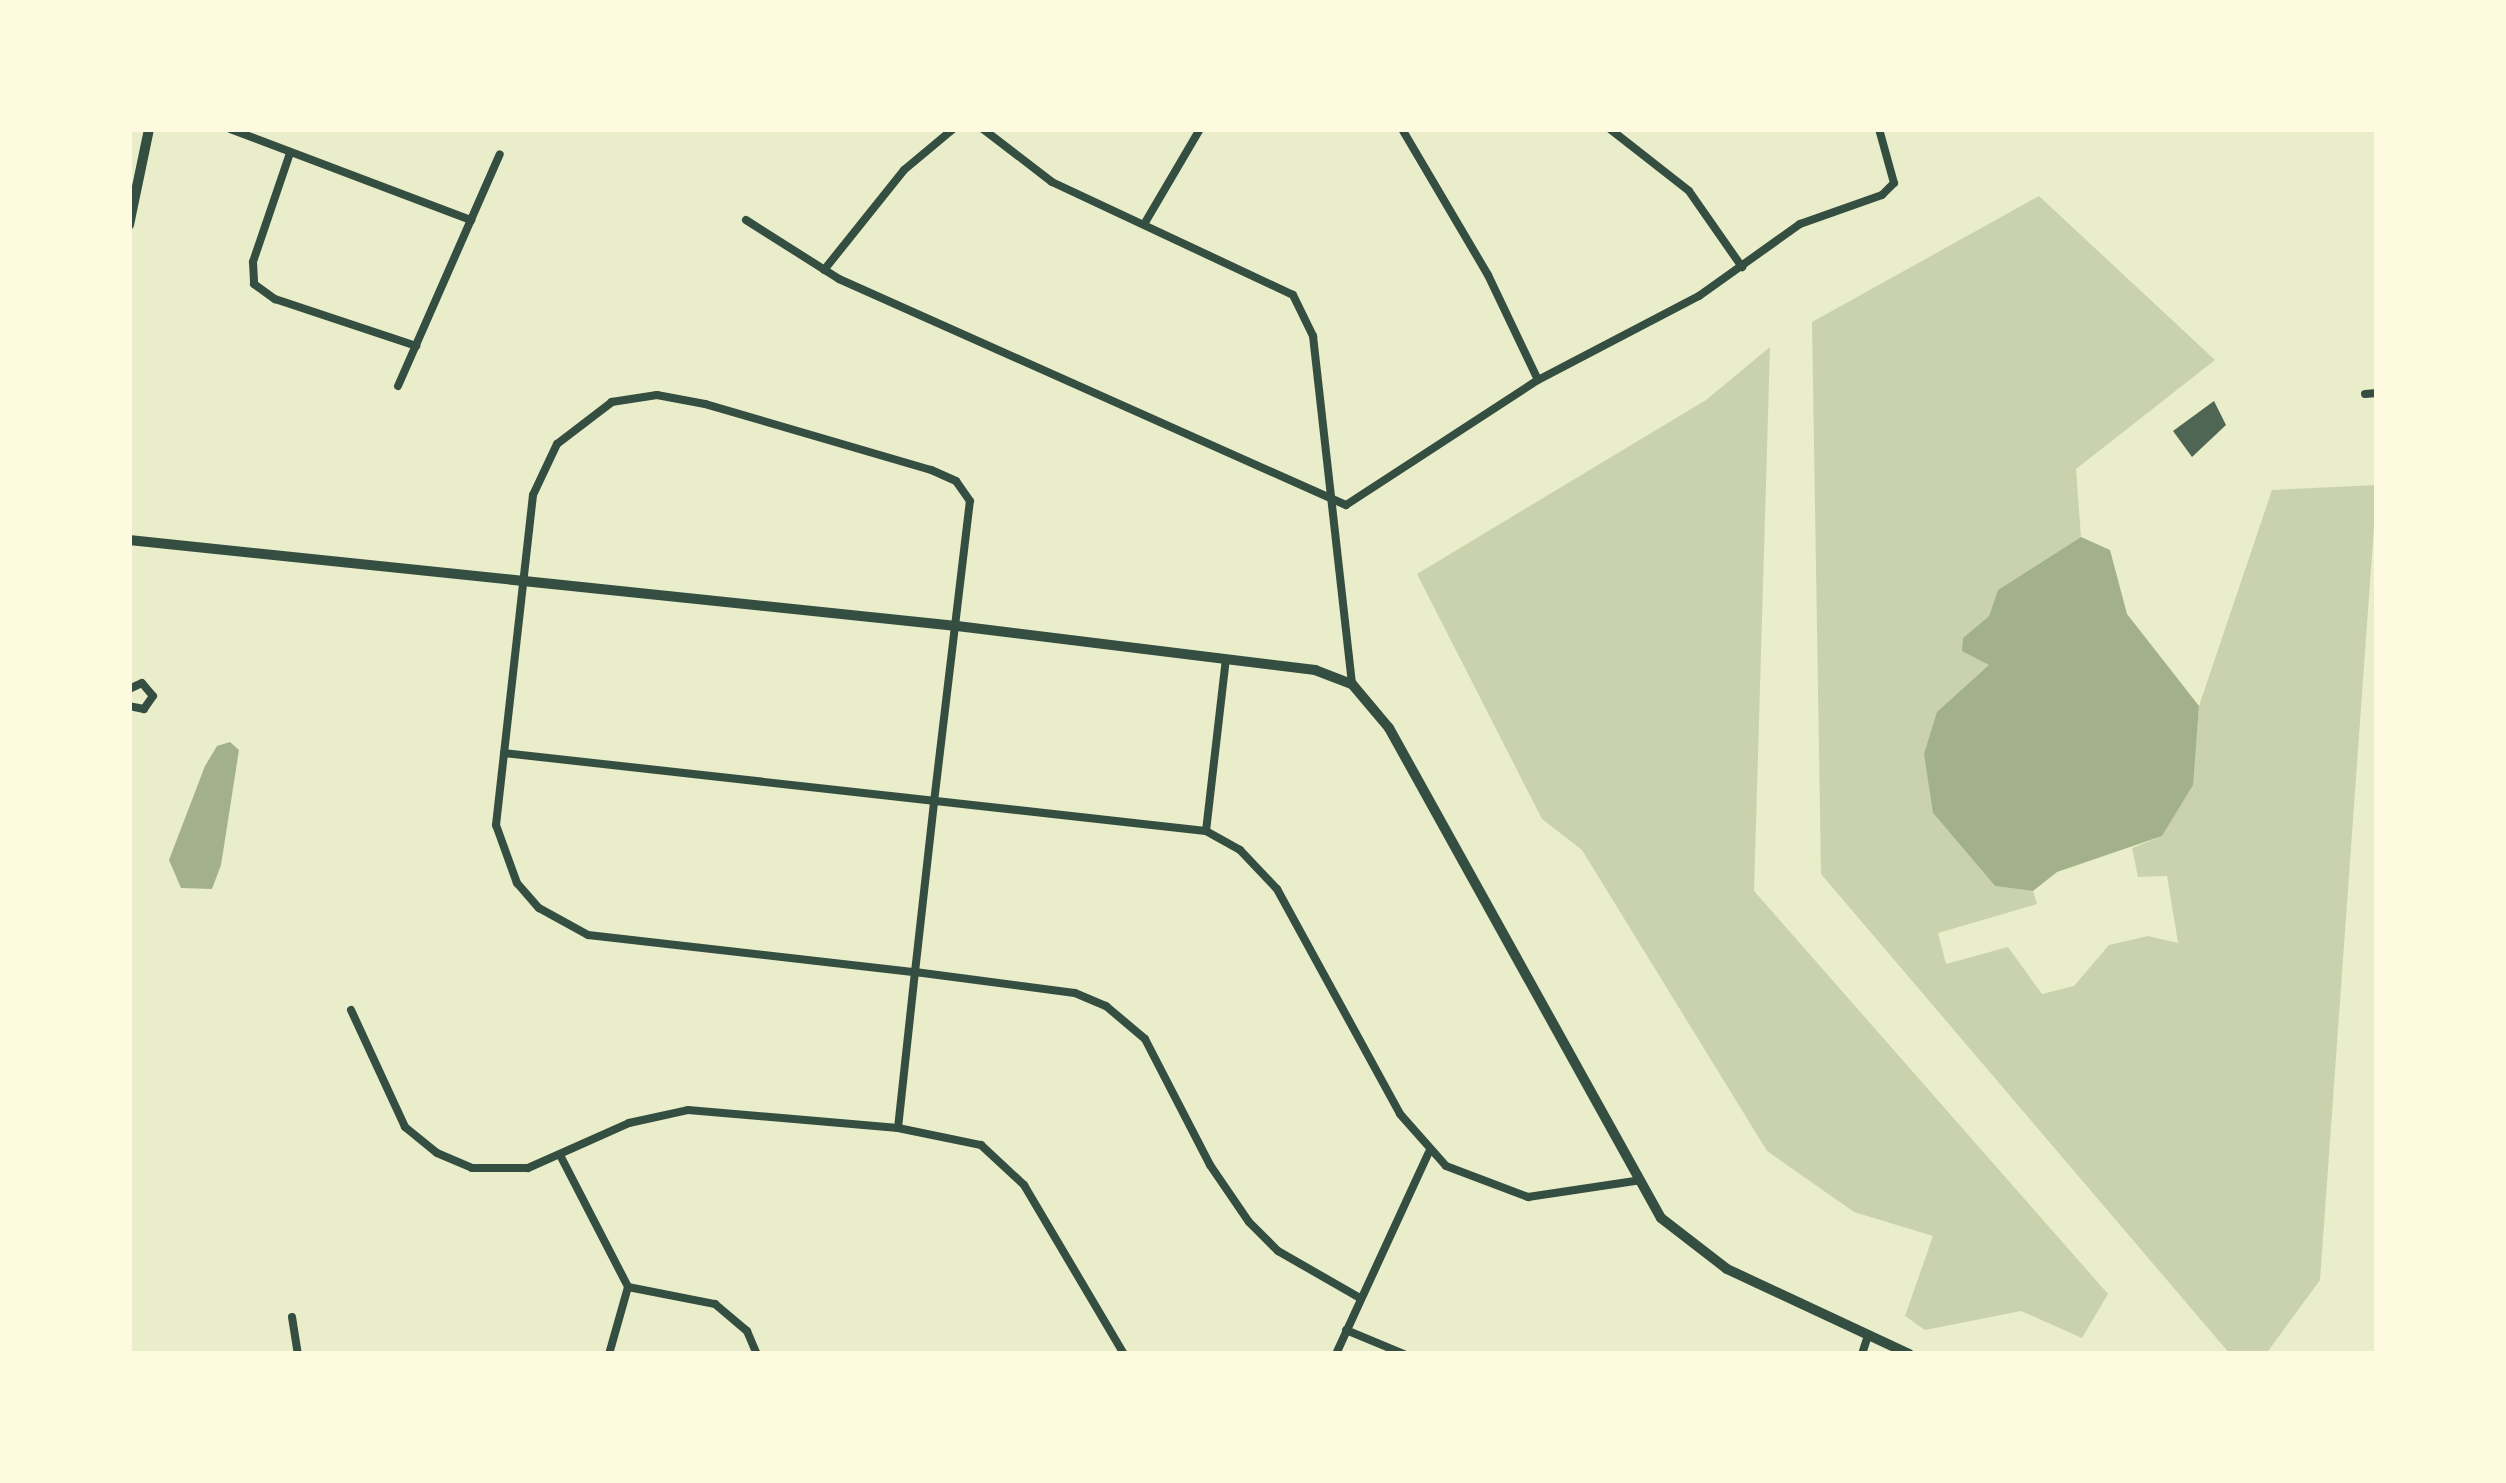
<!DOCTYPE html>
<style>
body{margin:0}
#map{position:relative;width:2506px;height:1483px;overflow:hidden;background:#e9edc9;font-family:"Noto Sans",sans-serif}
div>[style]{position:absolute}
.green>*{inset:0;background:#cad2ad}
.water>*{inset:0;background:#a3b18a}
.building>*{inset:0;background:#4f6655}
.minor>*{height:8px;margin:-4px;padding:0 4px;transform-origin:4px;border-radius:4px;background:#344e41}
.tertiary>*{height:10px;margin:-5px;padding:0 5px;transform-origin:5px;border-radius:5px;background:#344e41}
span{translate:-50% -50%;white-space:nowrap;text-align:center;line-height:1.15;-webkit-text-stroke:10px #fefae0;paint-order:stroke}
.frame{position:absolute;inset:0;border:132px solid #fefae0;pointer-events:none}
</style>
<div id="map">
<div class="green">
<i style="clip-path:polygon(2039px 196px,2215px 360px,2076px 469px,2081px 537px,1998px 590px,1989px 616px,1963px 638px,1990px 665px,1967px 687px,1933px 813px,1995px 886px,2033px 891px,2037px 904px,1938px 933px,1946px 964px,2008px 947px,2042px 994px,2074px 986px,2109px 945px,2148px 936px,2178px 943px,2167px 876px,2138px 877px,2132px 848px,2162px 836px,2192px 786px,2199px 706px,2272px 490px,2377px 485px,2320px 1280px,2266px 1354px,2230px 1354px,1821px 874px,1812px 322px)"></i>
<i style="clip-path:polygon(1770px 347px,1754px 891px,2108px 1294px,2082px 1338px,2021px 1311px,1925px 1330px,1905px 1316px,1933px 1236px,1854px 1212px,1767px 1151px,1582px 850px,1542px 819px,1417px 574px,1706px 400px)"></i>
</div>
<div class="water">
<i style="clip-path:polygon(2081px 537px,2110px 550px,2127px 614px,2199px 706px,2193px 785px,2162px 836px,2057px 872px,2033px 891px,1995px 886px,1933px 813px,1924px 754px,1937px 712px,1989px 665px,1962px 651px,1963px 638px,1989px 616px,1998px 590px)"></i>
<i style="clip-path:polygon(230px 742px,239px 750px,221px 865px,212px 889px,181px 888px,169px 860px,205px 766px,217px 746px)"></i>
</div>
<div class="building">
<i style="clip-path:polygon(2214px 401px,2226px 425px,2192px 457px,2173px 431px)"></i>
</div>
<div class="minor">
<i style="left:230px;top:129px;width:258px;rotate:20.7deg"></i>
<i style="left:983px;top:129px;width:87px;rotate:37.5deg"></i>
<i style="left:1052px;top:182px;width:266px;rotate:25.1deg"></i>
<i style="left:1293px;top:295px;width:46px;rotate:64deg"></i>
<i style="left:1313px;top:336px;width:349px;rotate:83.6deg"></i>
<i style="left:1402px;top:129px;width:169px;rotate:59.5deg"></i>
<i style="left:1488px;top:275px;width:116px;rotate:64.5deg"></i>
<i style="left:1610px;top:129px;width:100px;rotate:38.1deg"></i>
<i style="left:1689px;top:191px;width:93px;rotate:55.1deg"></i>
<i style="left:289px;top:156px;width:112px;rotate:108.8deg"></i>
<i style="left:253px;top:262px;width:22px;rotate:87deg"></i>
<i style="left:254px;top:284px;width:26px;rotate:36deg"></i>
<i style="left:275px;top:299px;width:149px;rotate:18.4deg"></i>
<i style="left:746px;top:220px;width:110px;rotate:32.4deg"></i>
<i style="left:839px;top:279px;width:555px;rotate:24.03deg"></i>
<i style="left:1346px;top:505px;width:229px;rotate:-33.1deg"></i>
<i style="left:1538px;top:380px;width:182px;rotate:-27.6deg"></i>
<i style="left:1699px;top:296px;width:124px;rotate:-35.5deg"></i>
<i style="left:1800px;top:224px;width:87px;rotate:-19.5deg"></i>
<i style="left:1882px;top:195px;width:17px;rotate:-45deg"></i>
<i style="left:1894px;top:183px;width:56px;rotate:-105.5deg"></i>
<i style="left:1146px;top:221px;width:107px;rotate:-59.6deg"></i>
<i style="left:824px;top:270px;width:128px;rotate:-51.3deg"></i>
<i style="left:904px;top:170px;width:64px;rotate:-39.9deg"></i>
<i style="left:398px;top:386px;width:253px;rotate:-66.3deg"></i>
<i style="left:2365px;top:394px;width:12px;rotate:-5deg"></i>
<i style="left:129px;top:689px;width:14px;rotate:-25deg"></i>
<i style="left:142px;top:683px;width:17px;rotate:50deg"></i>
<i style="left:153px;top:696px;width:16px;rotate:125deg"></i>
<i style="left:144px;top:709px;width:15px;rotate:-169deg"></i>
<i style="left:504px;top:753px;width:706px;rotate:6.34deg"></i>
<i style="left:1206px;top:831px;width:39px;rotate:29deg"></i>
<i style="left:1240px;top:850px;width:54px;rotate:46.5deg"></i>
<i style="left:1277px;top:889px;width:256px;rotate:61.3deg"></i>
<i style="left:1400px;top:1114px;width:69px;rotate:48.5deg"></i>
<i style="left:1446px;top:1166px;width:88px;rotate:20.7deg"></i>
<i style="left:1528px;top:1197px;width:108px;rotate:-8.5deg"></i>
<i style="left:1206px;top:831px;width:173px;rotate:-83.4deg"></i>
<i style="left:351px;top:1010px;width:129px;rotate:65.2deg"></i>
<i style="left:405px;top:1127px;width:41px;rotate:39.1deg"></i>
<i style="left:437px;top:1153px;width:38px;rotate:23deg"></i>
<i style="left:472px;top:1168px;width:56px"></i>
<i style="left:528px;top:1168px;width:111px;rotate:-24deg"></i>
<i style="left:629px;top:1123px;width:60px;rotate:-12.4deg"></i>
<i style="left:688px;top:1110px;width:211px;rotate:4.9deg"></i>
<i style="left:898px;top:1128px;width:85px;rotate:11.6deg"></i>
<i style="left:981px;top:1145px;width:59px;rotate:42.9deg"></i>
<i style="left:1024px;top:1185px;width:196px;rotate:59.4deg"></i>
<i style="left:898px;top:1128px;width:157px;rotate:-83.8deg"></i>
<i style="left:915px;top:972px;width:171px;rotate:-83.6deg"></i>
<i style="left:934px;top:802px;width:303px;rotate:-83.2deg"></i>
<i style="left:970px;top:501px;width:24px;rotate:-125deg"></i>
<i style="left:956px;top:481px;width:27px;rotate:-156deg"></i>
<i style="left:931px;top:470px;width:235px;rotate:-163.7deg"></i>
<i style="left:705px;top:404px;width:49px;rotate:-169.4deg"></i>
<i style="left:657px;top:395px;width:46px;rotate:171.2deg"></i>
<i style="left:612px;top:402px;width:69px;rotate:142.6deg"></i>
<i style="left:557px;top:444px;width:56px;rotate:115.2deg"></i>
<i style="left:533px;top:495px;width:332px;rotate:96.4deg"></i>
<i style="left:496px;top:825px;width:62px;rotate:70.1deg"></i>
<i style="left:517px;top:883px;width:33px;rotate:49deg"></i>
<i style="left:539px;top:908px;width:56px;rotate:28.9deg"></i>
<i style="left:588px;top:935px;width:329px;rotate:6.5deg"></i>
<i style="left:915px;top:972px;width:161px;rotate:7.5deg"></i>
<i style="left:1075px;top:993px;width:34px;rotate:23deg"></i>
<i style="left:1106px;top:1006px;width:51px;rotate:40.2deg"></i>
<i style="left:1145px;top:1039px;width:142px;rotate:62.7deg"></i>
<i style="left:1210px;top:1165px;width:69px;rotate:55.6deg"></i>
<i style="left:1249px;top:1222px;width:41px;rotate:45deg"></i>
<i style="left:1278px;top:1251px;width:95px;rotate:29.8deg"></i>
<i style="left:560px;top:1155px;width:148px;rotate:62.7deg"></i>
<i style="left:628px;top:1287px;width:70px;rotate:105.8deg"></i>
<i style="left:628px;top:1287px;width:89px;rotate:11.1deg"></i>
<i style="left:715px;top:1304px;width:42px;rotate:40.2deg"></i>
<i style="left:747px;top:1331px;width:25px;rotate:67deg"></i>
<i style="left:292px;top:1317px;width:37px;rotate:81deg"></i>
<i style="left:1346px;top:1330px;width:63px;rotate:22.5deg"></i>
<i style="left:1336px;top:1354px;width:222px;rotate:-65.3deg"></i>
<i style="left:1862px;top:1354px;width:20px;rotate:-72deg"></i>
</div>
<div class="tertiary">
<i style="left:129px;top:225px;width:98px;rotate:-78.2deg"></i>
<i style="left:129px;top:540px;width:832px;rotate:5.93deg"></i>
<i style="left:957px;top:626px;width:361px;rotate:7deg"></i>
<i style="left:1315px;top:670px;width:40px;rotate:21deg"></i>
<i style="left:1352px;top:684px;width:57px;rotate:49.9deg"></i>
<i style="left:1389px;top:728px;width:560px;rotate:60.97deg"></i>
<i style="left:1661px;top:1218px;width:83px;rotate:37.7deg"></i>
<i style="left:1727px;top:1269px;width:201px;rotate:25deg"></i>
</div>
<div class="frame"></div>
</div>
